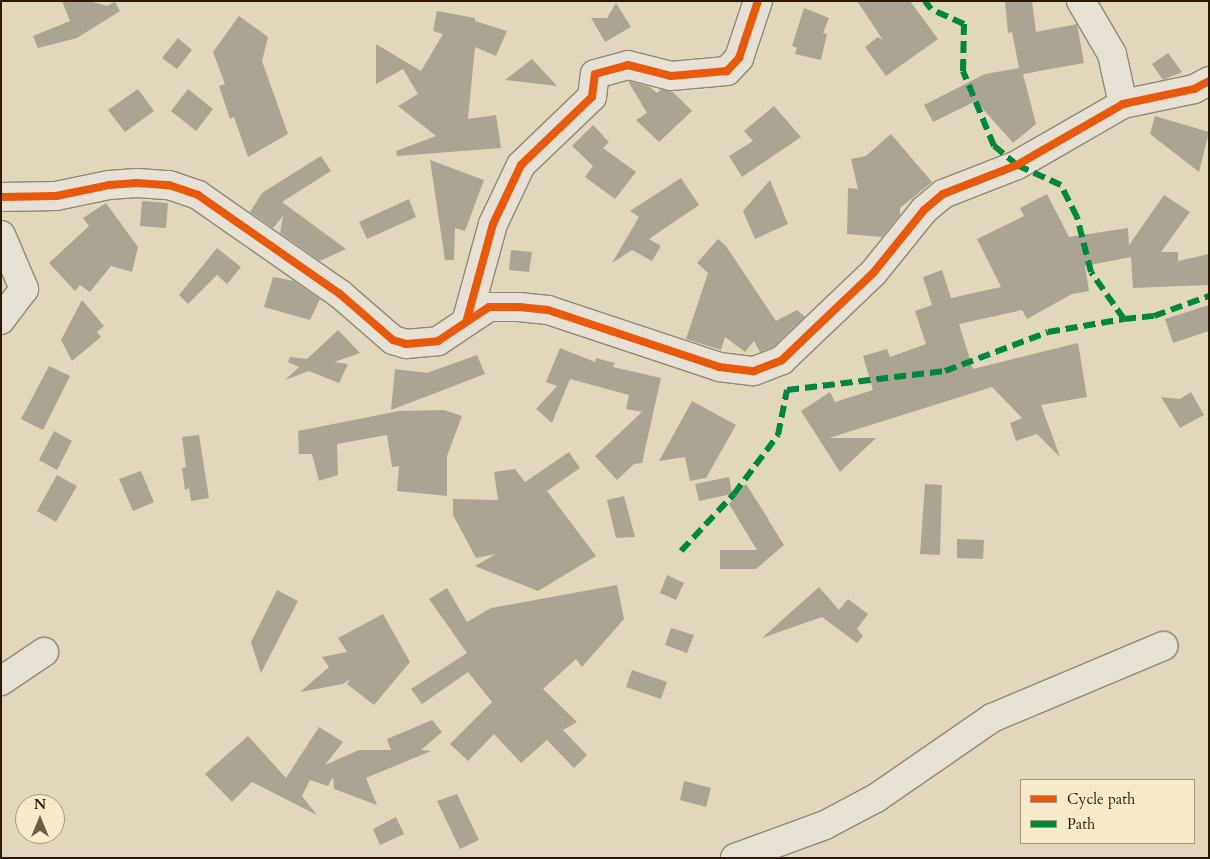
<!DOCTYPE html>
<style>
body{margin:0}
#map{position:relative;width:1210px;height:859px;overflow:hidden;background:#e0d7bd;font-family:Cardo,serif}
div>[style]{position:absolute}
.building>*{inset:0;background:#aba492}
.roads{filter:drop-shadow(1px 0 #908877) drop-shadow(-1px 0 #908877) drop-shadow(0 1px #908877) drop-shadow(0 -1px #908877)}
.minor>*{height:28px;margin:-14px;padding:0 14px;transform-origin:14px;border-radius:14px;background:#e6e1d4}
.quiet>*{height:6px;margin-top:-3px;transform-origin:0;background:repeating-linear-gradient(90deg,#00873e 0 12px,transparent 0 18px)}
.cycleway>*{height:8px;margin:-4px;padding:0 4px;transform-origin:4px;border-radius:4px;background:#e8590c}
span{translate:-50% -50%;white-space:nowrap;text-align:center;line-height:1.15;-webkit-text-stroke:4px #f5eaca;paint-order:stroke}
.frame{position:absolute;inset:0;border:2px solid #2e1903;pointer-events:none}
.legend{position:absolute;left:1020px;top:779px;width:175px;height:65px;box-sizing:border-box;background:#f5eaca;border:1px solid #a5967a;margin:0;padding:6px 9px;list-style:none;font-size:15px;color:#2e1903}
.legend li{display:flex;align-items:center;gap:10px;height:25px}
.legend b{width:25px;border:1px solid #a5967a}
.north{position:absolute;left:15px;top:794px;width:50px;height:50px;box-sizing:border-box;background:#f5eaca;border:1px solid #a5967a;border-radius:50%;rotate:0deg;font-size:14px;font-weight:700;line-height:20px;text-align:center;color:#2e1903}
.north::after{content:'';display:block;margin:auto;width:18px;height:22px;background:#6c5c44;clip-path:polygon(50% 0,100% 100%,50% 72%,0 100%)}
</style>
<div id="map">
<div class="building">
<i style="clip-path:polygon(62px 1px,89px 1px,107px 6px,115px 2px,120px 11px,77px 38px,38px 48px,33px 36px,70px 21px)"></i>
<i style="clip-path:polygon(857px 1px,910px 1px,938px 39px,886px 76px,865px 47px,878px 37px,883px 40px)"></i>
<i style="clip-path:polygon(1005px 1px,1032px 1px,1036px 32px,1077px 24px,1084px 63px,1023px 74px,1036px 124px,1013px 143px,976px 101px,933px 122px,924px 105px,985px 74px,1019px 68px,1012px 32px,1008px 33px)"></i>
<i style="clip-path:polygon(616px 3px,631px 27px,605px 42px,591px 18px,607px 18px)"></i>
<i style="clip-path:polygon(804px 8px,829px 18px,823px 33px,827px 34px,821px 60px,795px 54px,797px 48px,792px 46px)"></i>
<i style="clip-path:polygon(437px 11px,475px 18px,475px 21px,507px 31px,496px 56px,475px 47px,468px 119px,496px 115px,501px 148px,397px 156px,396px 151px,436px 136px,398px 106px,418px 94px,403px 69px,376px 84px,376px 44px,421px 71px,443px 34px,433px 31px)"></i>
<i style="clip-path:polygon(239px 16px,268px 37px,262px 61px,288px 134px,248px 157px,234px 117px,230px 119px,219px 86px,225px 84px,213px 52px)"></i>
<i style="clip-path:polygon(178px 38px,192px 50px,177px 69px,162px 58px)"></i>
<i style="clip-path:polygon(1168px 53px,1182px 72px,1163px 80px,1152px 64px)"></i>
<i style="clip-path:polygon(532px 59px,557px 86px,505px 80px)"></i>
<i style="clip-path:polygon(628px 81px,650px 87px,657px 93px,661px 89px,673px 92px,692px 111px,659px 142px,636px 120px,647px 113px)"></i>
<i style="clip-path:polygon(138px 89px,154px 111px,125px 132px,108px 110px)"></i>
<i style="clip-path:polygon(188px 89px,213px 109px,196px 131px,171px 111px)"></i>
<i style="clip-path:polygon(774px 106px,801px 137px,742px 177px,729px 156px,753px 141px,744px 131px)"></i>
<i style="clip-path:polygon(1155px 116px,1209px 132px,1199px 172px,1150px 134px)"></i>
<i style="clip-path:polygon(593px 125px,609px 142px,603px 148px,636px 172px,615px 199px,585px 177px,593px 166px,572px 146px)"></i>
<i style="clip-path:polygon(891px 134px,932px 182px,900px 208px,900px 215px,882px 237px,847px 234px,848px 188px,858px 189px,851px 159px,866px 156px)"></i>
<i style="clip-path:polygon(321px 156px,331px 171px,282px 202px,346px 249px,320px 261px,280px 233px,283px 216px,273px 228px,250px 212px,262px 193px)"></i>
<i style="clip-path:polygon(430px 160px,484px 180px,465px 231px,455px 228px,454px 260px,445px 260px)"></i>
<i style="clip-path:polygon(681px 178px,699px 205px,649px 239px,661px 246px,652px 261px,632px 250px,612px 263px,639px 217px,630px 211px)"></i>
<i style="clip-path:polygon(770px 180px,788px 224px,755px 239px,743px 211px)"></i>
<i style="clip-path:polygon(1047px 194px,1069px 237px,1128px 228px,1129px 245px,1164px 195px,1190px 212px,1161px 252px,1178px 252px,1178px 261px,1209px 254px,1209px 285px,1133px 288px,1131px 257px,1085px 266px,1089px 291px,1072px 294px,1027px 319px,1022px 310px,959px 324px,973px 369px,1078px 343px,1087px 397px,1041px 405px,1060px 457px,1037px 434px,1016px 441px,1010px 423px,1022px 418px,992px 387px,829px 438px,876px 438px,840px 472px,801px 411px,830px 392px,835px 402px,873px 390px,863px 356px,887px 349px,890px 357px,926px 344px,915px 311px,932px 305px,923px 277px,942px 270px,951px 298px,1001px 287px,977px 239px,1024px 216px,1020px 208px)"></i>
<i style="clip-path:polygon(409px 199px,416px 217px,367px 239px,359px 222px)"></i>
<i style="clip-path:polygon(142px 201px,168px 203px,166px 228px,140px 226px)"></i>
<i style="clip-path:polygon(106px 203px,138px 247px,132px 272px,111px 266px,90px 292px,80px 285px,75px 291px,49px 263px,89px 226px,83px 218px)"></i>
<i style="clip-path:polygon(718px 239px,726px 246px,776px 321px,797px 310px,805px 317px,773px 347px,760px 352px,754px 341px,745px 352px,725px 337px,721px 350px,686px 339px,708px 273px,697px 263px)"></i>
<i style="clip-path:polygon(217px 248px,241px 267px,227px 284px,217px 275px,188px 304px,179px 295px)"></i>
<i style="clip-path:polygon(511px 250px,532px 252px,529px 272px,509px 270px)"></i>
<i style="clip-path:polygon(273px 277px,294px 281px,320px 299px,310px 320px,264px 307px)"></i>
<i style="clip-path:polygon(82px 300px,104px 326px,97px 332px,101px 337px,72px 361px,61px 340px)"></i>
<i style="clip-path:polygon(1209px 305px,1209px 331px,1173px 343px,1165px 319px)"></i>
<i style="clip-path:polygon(338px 330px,360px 353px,334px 362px,348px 364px,339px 383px,309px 371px,285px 380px,299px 367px,288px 362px,290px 357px,307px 359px)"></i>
<i style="clip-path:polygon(560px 348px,595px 362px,596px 358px,615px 363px,613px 367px,661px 378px,642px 463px,634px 464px,617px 480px,595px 456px,642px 412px,626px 409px,629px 395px,570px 379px,552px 423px,536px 409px,557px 386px,546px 382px)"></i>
<i style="clip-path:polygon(477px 355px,485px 374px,391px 410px,395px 369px,427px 373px)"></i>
<i style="clip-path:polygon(49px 366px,70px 376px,43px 430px,21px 419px)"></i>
<i style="clip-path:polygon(1191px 392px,1204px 415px,1180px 428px,1161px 397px,1180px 399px)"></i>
<i style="clip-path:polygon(692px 401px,736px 425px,706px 478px,690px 481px,685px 457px,659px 461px)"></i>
<i style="clip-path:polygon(444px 410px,462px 416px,447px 456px,447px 496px,397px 491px,399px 466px,392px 467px,387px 435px,337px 444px,338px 475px,319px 481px,312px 454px,299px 454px,298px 431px,399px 411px)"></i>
<i style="clip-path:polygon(54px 431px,72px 441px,57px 470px,39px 460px)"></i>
<i style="clip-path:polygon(199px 435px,209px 498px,191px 501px,189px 488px,185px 490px,182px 468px,186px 467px,182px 437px)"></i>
<i style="clip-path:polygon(569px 452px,580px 468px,547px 491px,596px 556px,538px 591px,475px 566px,496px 554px,476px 558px,453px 515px,453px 499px,498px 500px,494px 472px,515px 469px,525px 482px)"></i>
<i style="clip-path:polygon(141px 471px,154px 502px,133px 511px,119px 479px)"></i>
<i style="clip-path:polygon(57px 475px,77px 486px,56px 522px,37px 511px)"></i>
<i style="clip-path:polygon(729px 477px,732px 494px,699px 501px,695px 484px)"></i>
<i style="clip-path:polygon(746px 484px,769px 520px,767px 522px,769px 521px,784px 545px,756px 569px,720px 569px,720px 550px,757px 550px,729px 504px)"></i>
<i style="clip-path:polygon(925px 484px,942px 485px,940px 555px,920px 554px)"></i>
<i style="clip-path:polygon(624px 496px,635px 537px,616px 538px,607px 500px)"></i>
<i style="clip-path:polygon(957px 539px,984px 540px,983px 559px,957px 558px)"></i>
<i style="clip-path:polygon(667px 575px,684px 583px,676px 600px,660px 593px)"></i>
<i style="clip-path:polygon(617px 585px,624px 619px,582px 667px,576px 659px,543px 689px,577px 722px,563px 730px,587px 755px,574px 768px,547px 740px,521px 763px,494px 734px,468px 761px,450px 744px,492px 702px,468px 672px,422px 704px,411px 689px,467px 653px,429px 599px,447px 588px,467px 622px,491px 608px)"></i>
<i style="clip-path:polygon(819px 587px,839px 610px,848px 599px,868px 614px,857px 629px,863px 636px,857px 643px,822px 617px,762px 638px)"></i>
<i style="clip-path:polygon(277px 590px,298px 601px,261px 673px,251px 642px)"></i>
<i style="clip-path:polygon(383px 614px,410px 662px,374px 705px,347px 684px,350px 679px,343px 684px,300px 692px,329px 667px,322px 657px,347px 652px,338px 638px)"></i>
<i style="clip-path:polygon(671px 628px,694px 635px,687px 653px,665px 645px)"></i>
<i style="clip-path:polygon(632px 670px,667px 682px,661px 699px,626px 687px)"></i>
<i style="clip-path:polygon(432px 720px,442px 732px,421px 750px,431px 751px,366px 778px,377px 805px,334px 789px,333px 777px,328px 786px,310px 780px,302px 796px,317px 815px,252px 782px,232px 802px,205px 774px,248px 736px,286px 778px,319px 727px,343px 742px,325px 765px,359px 750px,391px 750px,387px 739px)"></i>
<i style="clip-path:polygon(684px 781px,711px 788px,706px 807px,680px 800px)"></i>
<i style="clip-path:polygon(457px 794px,479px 840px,460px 849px,437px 801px)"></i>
<i style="clip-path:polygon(396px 817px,404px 834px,380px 845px,373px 829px)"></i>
</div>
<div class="roads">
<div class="minor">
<i style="left:1081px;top:1px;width:61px;rotate:59.7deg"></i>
<i style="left:1112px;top:54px;width:51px;rotate:77.6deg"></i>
<i style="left:1px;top:197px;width:55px;rotate:-1deg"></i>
<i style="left:56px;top:196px;width:54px;rotate:-11.7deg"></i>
<i style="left:109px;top:185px;width:28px;rotate:-4deg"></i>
<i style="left:137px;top:183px;width:32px;rotate:4deg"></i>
<i style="left:169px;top:185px;width:31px;rotate:19deg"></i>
<i style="left:198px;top:195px;width:173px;rotate:34.9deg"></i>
<i style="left:340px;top:294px;width:70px;rotate:41deg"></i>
<i style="left:393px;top:340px;width:14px;rotate:17deg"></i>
<i style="left:406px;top:344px;width:32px;rotate:-5deg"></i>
<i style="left:438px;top:341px;width:61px;rotate:-33.7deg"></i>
<i style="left:489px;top:307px;width:30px"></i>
<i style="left:519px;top:307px;width:29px;rotate:6deg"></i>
<i style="left:548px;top:310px;width:180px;rotate:18.4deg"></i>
<i style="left:719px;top:367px;width:35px;rotate:7deg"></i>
<i style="left:754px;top:371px;width:30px;rotate:-21deg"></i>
<i style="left:782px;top:360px;width:127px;rotate:-43.7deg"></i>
<i style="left:874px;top:272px;width:80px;rotate:-51.1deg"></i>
<i style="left:924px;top:210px;width:25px;rotate:-40deg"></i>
<i style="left:943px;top:194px;width:79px;rotate:-21.4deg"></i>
<i style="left:1017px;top:165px;width:122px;rotate:-29.9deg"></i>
<i style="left:1123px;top:104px;width:73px;rotate:-11.9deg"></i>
<i style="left:1194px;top:89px;width:17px;rotate:-28deg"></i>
<i style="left:1px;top:235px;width:59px;rotate:66.9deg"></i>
<i style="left:24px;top:289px;width:39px;rotate:127deg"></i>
<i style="left:467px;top:319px;width:98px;rotate:-74.7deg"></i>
<i style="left:493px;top:224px;width:65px;rotate:-64.6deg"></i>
<i style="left:521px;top:165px;width:98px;rotate:-43.8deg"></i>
<i style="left:592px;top:97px;width:23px;rotate:-83deg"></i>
<i style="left:595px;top:74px;width:34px;rotate:-15deg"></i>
<i style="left:628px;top:65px;width:44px;rotate:14.3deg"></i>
<i style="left:671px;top:76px;width:56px;rotate:-5.1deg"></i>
<i style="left:727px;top:71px;width:18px;rotate:-47deg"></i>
<i style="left:739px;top:58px;width:60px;rotate:-71.6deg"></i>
<i style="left:1px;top:681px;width:52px;rotate:-34deg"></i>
<i style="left:735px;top:858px;width:96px;rotate:-20.1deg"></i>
<i style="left:825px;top:825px;width:58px;rotate:-27.9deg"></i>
<i style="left:876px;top:798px;width:141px;rotate:-34.6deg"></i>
<i style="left:992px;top:718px;width:186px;rotate:-22.8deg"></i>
</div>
</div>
<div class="quiet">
<i style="left:1124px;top:319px;width:30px;rotate:-6deg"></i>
<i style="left:1154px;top:316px;width:59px;rotate:-20deg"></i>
<i style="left:681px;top:551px;width:78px;rotate:-47.1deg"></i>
<i style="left:734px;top:494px;width:74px;rotate:-53.3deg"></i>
<i style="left:778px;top:435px;width:46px;rotate:-78.7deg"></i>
<i style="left:787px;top:390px;width:159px;rotate:-6.9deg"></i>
<i style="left:945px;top:371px;width:110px;rotate:-20.7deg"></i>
<i style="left:1048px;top:332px;width:77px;rotate:-9.7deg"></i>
<i style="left:1124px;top:319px;width:57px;rotate:-125.1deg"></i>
<i style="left:1091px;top:272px;width:57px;rotate:-104.3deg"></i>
<i style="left:1077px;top:217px;width:36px;rotate:-117deg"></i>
<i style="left:1061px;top:185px;width:48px;rotate:-155.6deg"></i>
<i style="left:1017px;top:165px;width:30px;rotate:-140deg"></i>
<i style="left:994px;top:146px;width:81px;rotate:-112.5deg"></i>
<i style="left:963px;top:71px;width:47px;rotate:-88.8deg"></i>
<i style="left:964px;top:24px;width:36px;rotate:-156deg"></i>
<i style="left:931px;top:9px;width:10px;rotate:-127deg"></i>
</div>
<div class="cycleway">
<i style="left:1px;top:197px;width:55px;rotate:-1deg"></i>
<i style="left:56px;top:196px;width:54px;rotate:-11.7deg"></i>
<i style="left:109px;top:185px;width:28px;rotate:-4deg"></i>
<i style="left:137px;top:183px;width:32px;rotate:4deg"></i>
<i style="left:169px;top:185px;width:31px;rotate:19deg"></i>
<i style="left:198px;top:195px;width:173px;rotate:34.9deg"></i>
<i style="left:340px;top:294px;width:70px;rotate:41deg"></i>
<i style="left:393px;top:340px;width:14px;rotate:17deg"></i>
<i style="left:406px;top:344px;width:32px;rotate:-5deg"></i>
<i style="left:438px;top:341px;width:61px;rotate:-33.7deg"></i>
<i style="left:489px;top:307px;width:30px"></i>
<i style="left:519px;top:307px;width:29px;rotate:6deg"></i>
<i style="left:548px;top:310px;width:180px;rotate:18.4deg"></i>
<i style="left:719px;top:367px;width:35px;rotate:7deg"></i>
<i style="left:754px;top:371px;width:30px;rotate:-21deg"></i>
<i style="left:782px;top:360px;width:127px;rotate:-43.7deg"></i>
<i style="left:874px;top:272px;width:80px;rotate:-51.1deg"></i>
<i style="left:924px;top:210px;width:25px;rotate:-40deg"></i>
<i style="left:943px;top:194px;width:79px;rotate:-21.4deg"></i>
<i style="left:1017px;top:165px;width:122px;rotate:-29.9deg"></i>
<i style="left:1123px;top:104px;width:73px;rotate:-11.9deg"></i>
<i style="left:1194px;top:89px;width:17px;rotate:-28deg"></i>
<i style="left:467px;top:319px;width:98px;rotate:-74.7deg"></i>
<i style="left:493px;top:224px;width:65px;rotate:-64.6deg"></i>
<i style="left:521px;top:165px;width:98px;rotate:-43.8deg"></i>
<i style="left:592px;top:97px;width:23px;rotate:-83deg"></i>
<i style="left:595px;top:74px;width:34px;rotate:-15deg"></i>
<i style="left:628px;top:65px;width:44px;rotate:14.3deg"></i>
<i style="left:671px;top:76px;width:56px;rotate:-5.1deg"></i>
<i style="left:727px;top:71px;width:18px;rotate:-47deg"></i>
<i style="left:739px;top:58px;width:60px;rotate:-71.6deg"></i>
</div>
<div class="frame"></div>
<ul class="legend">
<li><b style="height:6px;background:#e8590c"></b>Cycle path</li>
<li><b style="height:6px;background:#00873e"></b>Path</li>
</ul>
<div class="north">N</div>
</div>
